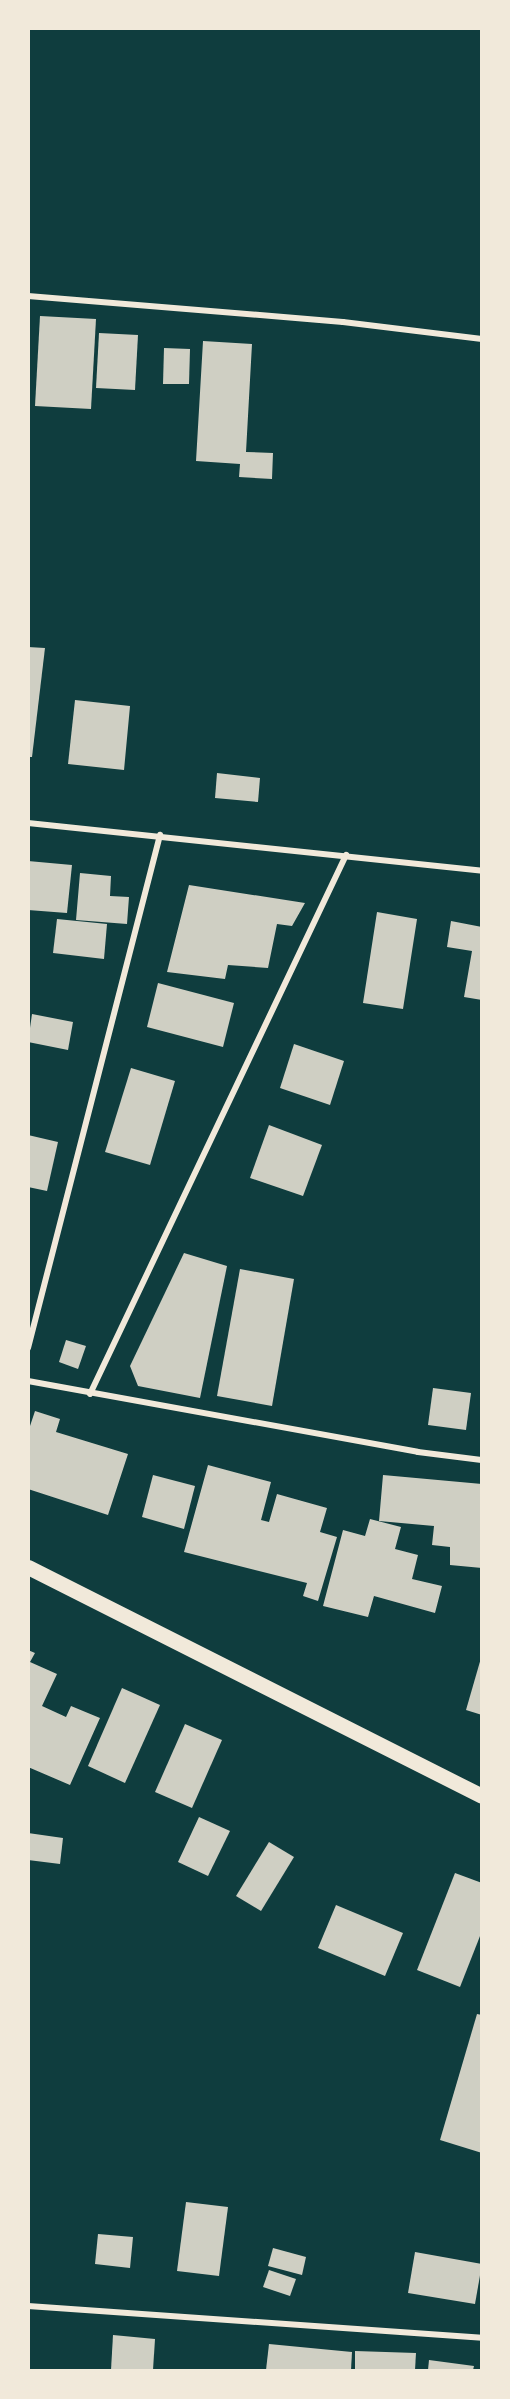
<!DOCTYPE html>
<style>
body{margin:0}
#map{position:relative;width:510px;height:2399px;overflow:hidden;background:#0f3d3e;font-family:"PT Sans",sans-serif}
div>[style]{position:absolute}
.building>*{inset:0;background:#cfcfc3}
.minor>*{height:6px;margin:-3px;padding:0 3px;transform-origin:3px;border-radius:3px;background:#f1e9da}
.primary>*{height:15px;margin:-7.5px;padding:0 7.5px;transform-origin:7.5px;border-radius:7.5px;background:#f1e9da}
span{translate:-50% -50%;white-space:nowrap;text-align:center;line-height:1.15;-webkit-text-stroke:5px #f1e9da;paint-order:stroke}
.frame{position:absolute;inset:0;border:30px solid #f1e9da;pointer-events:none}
</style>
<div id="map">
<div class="building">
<i style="clip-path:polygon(40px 316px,96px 319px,91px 409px,35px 406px)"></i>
<i style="clip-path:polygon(99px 333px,138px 335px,135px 390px,96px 388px)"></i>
<i style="clip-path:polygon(203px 341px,252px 344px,246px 452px,273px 453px,272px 479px,239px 477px,240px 464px,196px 461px)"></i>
<i style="clip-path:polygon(164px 348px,190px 349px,189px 384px,163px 384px)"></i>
<i style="clip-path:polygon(28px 647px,45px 648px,32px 757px,28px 757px)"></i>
<i style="clip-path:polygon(75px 700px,130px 706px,124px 770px,68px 764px)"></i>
<i style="clip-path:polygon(217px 773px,260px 778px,258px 802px,215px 798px)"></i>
<i style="clip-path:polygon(28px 861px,72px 865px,67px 913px,28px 910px)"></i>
<i style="clip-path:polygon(80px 873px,111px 876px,110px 896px,129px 897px,127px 924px,76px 920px)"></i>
<i style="clip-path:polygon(189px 885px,305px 903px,292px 926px,277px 924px,268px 968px,228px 965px,225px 979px,167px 972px)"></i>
<i style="clip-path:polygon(377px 912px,417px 919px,403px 1009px,363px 1003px)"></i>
<i style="clip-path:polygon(57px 919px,107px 924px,104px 959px,53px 953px)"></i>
<i style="clip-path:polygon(451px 921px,482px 927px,482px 1000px,464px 997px,472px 951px,447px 947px)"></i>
<i style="clip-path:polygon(158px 983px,234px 1003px,223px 1047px,147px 1027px)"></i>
<i style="clip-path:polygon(32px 1014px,73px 1022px,68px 1050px,28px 1042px)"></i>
<i style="clip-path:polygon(294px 1044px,344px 1061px,330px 1105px,280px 1088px)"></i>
<i style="clip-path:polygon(131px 1068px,175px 1081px,150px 1165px,105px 1152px)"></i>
<i style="clip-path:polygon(269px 1125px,322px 1145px,303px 1196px,250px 1178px)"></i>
<i style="clip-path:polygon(28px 1135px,58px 1142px,47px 1191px,28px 1187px)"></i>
<i style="clip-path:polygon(184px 1253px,227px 1266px,200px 1398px,138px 1386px,130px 1366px)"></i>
<i style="clip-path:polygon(240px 1269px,294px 1279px,272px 1406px,217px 1396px)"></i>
<i style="clip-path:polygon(66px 1340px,86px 1346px,78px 1369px,59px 1362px)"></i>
<i style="clip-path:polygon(433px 1388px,471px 1393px,466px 1430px,428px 1425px)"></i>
<i style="clip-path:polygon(35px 1411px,60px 1419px,56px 1432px,128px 1454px,108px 1515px,28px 1489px,28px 1432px)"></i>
<i style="clip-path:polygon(208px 1465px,271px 1482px,261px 1520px,269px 1522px,277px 1494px,327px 1508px,320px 1532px,337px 1537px,318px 1601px,303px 1596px,307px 1583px,184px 1552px)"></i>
<i style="clip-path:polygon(153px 1475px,195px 1486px,184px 1529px,142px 1517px)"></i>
<i style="clip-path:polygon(383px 1475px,482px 1484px,482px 1568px,450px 1565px,450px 1547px,432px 1545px,434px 1526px,379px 1521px)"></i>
<i style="clip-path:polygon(370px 1519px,401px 1527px,395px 1549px,418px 1555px,412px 1579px,442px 1586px,435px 1613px,374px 1596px,368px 1617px,323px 1606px,343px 1530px,365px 1536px)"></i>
<i style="clip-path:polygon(28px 1650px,35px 1653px,30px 1662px,57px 1674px,42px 1706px,66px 1717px,71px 1706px,100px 1718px,70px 1785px,28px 1767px)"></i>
<i style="clip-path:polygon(481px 1658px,482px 1658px,482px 1715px,466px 1710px)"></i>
<i style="clip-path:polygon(122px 1688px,160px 1705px,125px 1783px,88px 1766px)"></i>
<i style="clip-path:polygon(185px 1724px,222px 1740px,192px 1808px,155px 1792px)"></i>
<i style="clip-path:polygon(199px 1817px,230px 1831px,208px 1876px,178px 1862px)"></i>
<i style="clip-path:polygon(28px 1833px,63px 1838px,60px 1864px,28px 1860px)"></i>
<i style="clip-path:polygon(269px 1842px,294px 1857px,261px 1911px,236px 1896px)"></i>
<i style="clip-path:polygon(455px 1873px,482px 1883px,482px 1931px,460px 1987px,417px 1970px)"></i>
<i style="clip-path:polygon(336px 1905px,403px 1933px,385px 1976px,318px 1948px)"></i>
<i style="clip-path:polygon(477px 2014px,482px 2015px,482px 2153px,440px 2140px)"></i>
<i style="clip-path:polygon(186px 2202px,228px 2207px,219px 2276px,177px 2271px)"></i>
<i style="clip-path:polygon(98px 2234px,133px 2237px,130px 2268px,95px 2264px)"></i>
<i style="clip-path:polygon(273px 2248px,306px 2257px,302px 2275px,268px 2266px)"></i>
<i style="clip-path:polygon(415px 2252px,482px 2264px,475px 2304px,408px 2293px)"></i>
<i style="clip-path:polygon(269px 2270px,296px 2279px,290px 2296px,263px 2287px)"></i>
<i style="clip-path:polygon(113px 2335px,155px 2339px,153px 2370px,111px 2370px)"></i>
<i style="clip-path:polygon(269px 2344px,352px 2352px,351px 2370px,266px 2370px)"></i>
<i style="clip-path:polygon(355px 2351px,416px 2353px,415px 2370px,355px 2370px)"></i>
<i style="clip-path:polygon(429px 2360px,474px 2366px,473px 2370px,428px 2370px)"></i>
</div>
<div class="minor">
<i style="left:28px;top:296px;width:316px;rotate:4.7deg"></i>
<i style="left:343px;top:322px;width:140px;rotate:7deg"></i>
<i style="left:28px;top:823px;width:457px;rotate:6deg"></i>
<i style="left:28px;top:1348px;width:530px;rotate:-75.57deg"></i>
<i style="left:28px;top:1381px;width:396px;rotate:10.3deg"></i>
<i style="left:418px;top:1452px;width:64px;rotate:7.1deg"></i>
<i style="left:90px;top:1394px;width:597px;rotate:-64.59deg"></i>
<i style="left:28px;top:2306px;width:455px;rotate:4deg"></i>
</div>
<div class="primary">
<i style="left:28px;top:1567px;width:508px;rotate:26.77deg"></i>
</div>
<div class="frame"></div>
</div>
